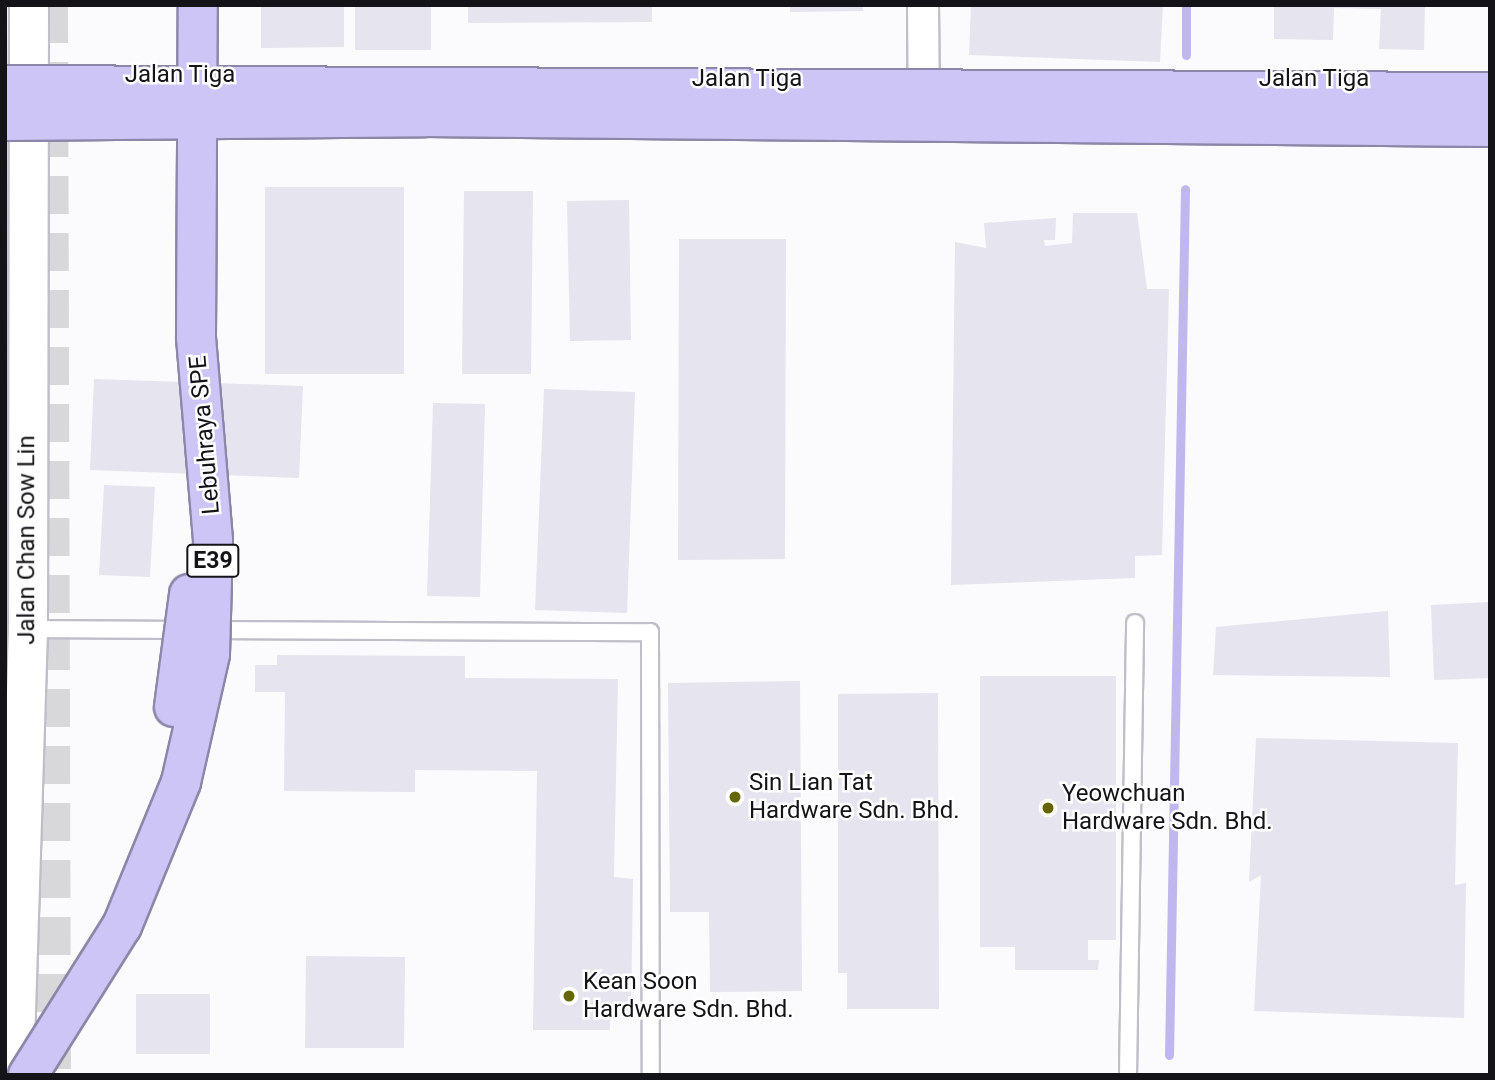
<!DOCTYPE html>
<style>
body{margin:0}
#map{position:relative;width:1495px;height:1080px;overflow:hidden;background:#fbfbfd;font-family:Roboto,sans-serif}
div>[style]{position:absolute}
.stream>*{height:9px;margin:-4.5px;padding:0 4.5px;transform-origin:4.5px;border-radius:4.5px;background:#c0b7ef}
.building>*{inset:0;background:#e5e4ef}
.highway-tunnel>*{height:38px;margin-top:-19px;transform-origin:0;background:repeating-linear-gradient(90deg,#d8d8da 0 38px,transparent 0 57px)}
.roads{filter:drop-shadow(2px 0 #c0bfc9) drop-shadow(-2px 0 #c0bfc9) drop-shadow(0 2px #c0bfc9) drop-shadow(0 -2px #c0bfc9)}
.lane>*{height:16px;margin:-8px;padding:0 8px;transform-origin:8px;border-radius:8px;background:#fff}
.street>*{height:30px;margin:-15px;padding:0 15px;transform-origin:15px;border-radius:15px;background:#fff}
.secondary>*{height:38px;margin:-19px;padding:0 19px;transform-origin:19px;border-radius:19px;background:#fff}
.bridges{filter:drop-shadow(2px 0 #8c87a8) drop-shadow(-2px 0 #8c87a8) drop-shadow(0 2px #8c87a8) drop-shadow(0 -2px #8c87a8)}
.highway-bridge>*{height:38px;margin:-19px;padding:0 19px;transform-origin:19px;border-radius:19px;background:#ccc5f6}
.dots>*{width:19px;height:19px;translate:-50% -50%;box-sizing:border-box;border:4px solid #fff;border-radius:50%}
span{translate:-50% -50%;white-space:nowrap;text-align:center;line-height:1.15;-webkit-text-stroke:5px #fff;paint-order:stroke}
.shield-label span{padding:2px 5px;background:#fff;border:2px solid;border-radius:5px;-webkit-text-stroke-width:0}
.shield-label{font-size:23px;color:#141317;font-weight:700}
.street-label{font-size:24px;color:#141317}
.poi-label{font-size:24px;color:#141317}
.left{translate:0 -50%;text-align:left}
.frame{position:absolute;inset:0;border:7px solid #141317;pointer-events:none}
</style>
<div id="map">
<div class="stream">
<i style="left:1186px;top:55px;width:50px;rotate:-90deg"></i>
<i style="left:1169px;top:1055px;width:866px;rotate:-88.94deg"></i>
</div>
<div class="building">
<i style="clip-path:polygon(261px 5px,344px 5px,344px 47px,261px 48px)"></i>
<i style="clip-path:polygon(355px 5px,431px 5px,431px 50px,355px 50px)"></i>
<i style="clip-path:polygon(468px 5px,652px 5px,652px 22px,468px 23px)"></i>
<i style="clip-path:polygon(790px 5px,863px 5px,863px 11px,790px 12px)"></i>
<i style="clip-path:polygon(971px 5px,1163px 5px,1160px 62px,969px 55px)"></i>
<i style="clip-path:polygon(1274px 5px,1425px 5px,1424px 50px,1379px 49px,1381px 9px,1334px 8px,1333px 40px,1274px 39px)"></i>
<i style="clip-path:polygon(265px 187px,404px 187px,404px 374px,265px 374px)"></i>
<i style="clip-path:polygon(464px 191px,533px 191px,531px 374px,462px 374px)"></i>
<i style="clip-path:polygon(629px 200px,631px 340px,570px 341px,567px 201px)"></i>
<i style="clip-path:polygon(1073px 213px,1137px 213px,1147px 289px,1169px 289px,1162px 555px,1135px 556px,1135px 578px,951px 585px,955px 242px,986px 248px,984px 223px,1056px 218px,1055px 240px,1044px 240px,1045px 246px,1072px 243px)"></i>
<i style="clip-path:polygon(679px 239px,786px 239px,785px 559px,678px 560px)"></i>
<i style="clip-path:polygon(94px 379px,303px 386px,299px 478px,90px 470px)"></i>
<i style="clip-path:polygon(544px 389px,635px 392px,627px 613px,535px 610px)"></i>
<i style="clip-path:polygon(433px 403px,485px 404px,480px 597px,427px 596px)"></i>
<i style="clip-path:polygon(104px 485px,155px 487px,150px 577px,99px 575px)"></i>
<i style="clip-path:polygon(1490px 602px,1490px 678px,1434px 680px,1431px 605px)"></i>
<i style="clip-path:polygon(1388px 611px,1390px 677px,1213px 675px,1216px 627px)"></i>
<i style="clip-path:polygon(277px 655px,465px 656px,465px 678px,618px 679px,614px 877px,633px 879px,631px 1011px,610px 1011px,610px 1030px,533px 1030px,537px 771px,415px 770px,415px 792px,284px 791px,285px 692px,255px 692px,255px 665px,277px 665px)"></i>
<i style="clip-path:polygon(980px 676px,1116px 676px,1116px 940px,1088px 940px,1088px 960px,1099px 960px,1098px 970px,1015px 970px,1015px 947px,980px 947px)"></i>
<i style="clip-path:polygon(800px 681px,802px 991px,710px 992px,709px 912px,670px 912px,668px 683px)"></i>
<i style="clip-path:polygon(938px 693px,939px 1009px,847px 1009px,847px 973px,838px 973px,838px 694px)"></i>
<i style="clip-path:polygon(1256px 738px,1458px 743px,1455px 885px,1466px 883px,1464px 1018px,1254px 1011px,1261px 875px,1249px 882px)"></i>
<i style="clip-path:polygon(306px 956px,405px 957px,404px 1048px,305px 1048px)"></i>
<i style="clip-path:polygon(136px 994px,210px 994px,210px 1054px,136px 1054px)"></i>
</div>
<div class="highway-tunnel">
<i style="left:49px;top:5px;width:1070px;rotate:89.84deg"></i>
</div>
<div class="roads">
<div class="lane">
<i style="left:28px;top:629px;width:158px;rotate:0.4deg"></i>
<i style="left:209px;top:630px;width:441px;rotate:0.3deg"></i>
<i style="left:650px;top:632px;width:443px;rotate:89.9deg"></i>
<i style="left:1128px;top:1075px;width:452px;rotate:-89.1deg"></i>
</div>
<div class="street">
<i style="left:923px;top:5px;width:105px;rotate:89.5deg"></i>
</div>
<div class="secondary">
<i style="left:14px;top:1075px;width:446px;rotate:-88.2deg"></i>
<i style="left:28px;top:629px;width:624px;rotate:-89.91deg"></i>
</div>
</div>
<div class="bridges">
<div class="highway-bridge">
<i style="left:5px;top:85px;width:1485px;rotate:0.27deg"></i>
<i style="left:5px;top:121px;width:421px;rotate:-0.5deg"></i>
<i style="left:426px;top:117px;width:1064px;rotate:0.54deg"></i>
<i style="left:174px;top:707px;width:114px;rotate:-82.4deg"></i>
<i style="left:28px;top:1075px;width:176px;rotate:-57.8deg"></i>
<i style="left:122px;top:926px;width:156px;rotate:-67.7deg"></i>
<i style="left:181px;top:782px;width:131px;rotate:-77.2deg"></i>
<i style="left:210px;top:654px;width:114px;rotate:-88.5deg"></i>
<i style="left:213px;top:540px;width:204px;rotate:-94.8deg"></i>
<i style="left:196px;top:337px;width:332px;rotate:-89.7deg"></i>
</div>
</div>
<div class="dots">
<i style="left:735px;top:797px;background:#646602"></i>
<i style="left:1048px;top:808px;background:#646602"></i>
<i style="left:569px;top:996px;background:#646602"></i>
</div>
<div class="shield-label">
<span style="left:213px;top:561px">E39</span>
</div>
<div class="street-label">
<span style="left:180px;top:75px">Jalan Tiga</span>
<span style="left:747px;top:79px">Jalan Tiga</span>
<span style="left:1314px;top:79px">Jalan Tiga</span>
<span style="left:205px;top:435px;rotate:-95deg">Lebuhraya SPE</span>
<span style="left:27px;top:540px;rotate:-90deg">Jalan Chan Sow Lin</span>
</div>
<div class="poi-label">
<span class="left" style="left:749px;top:797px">Sin Lian Tat<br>Hardware Sdn. Bhd.</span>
<span class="left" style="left:1062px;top:808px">Yeowchuan<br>Hardware Sdn. Bhd.</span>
<span class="left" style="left:583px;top:996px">Kean Soon<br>Hardware Sdn. Bhd.</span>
</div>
<div class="frame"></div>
</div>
